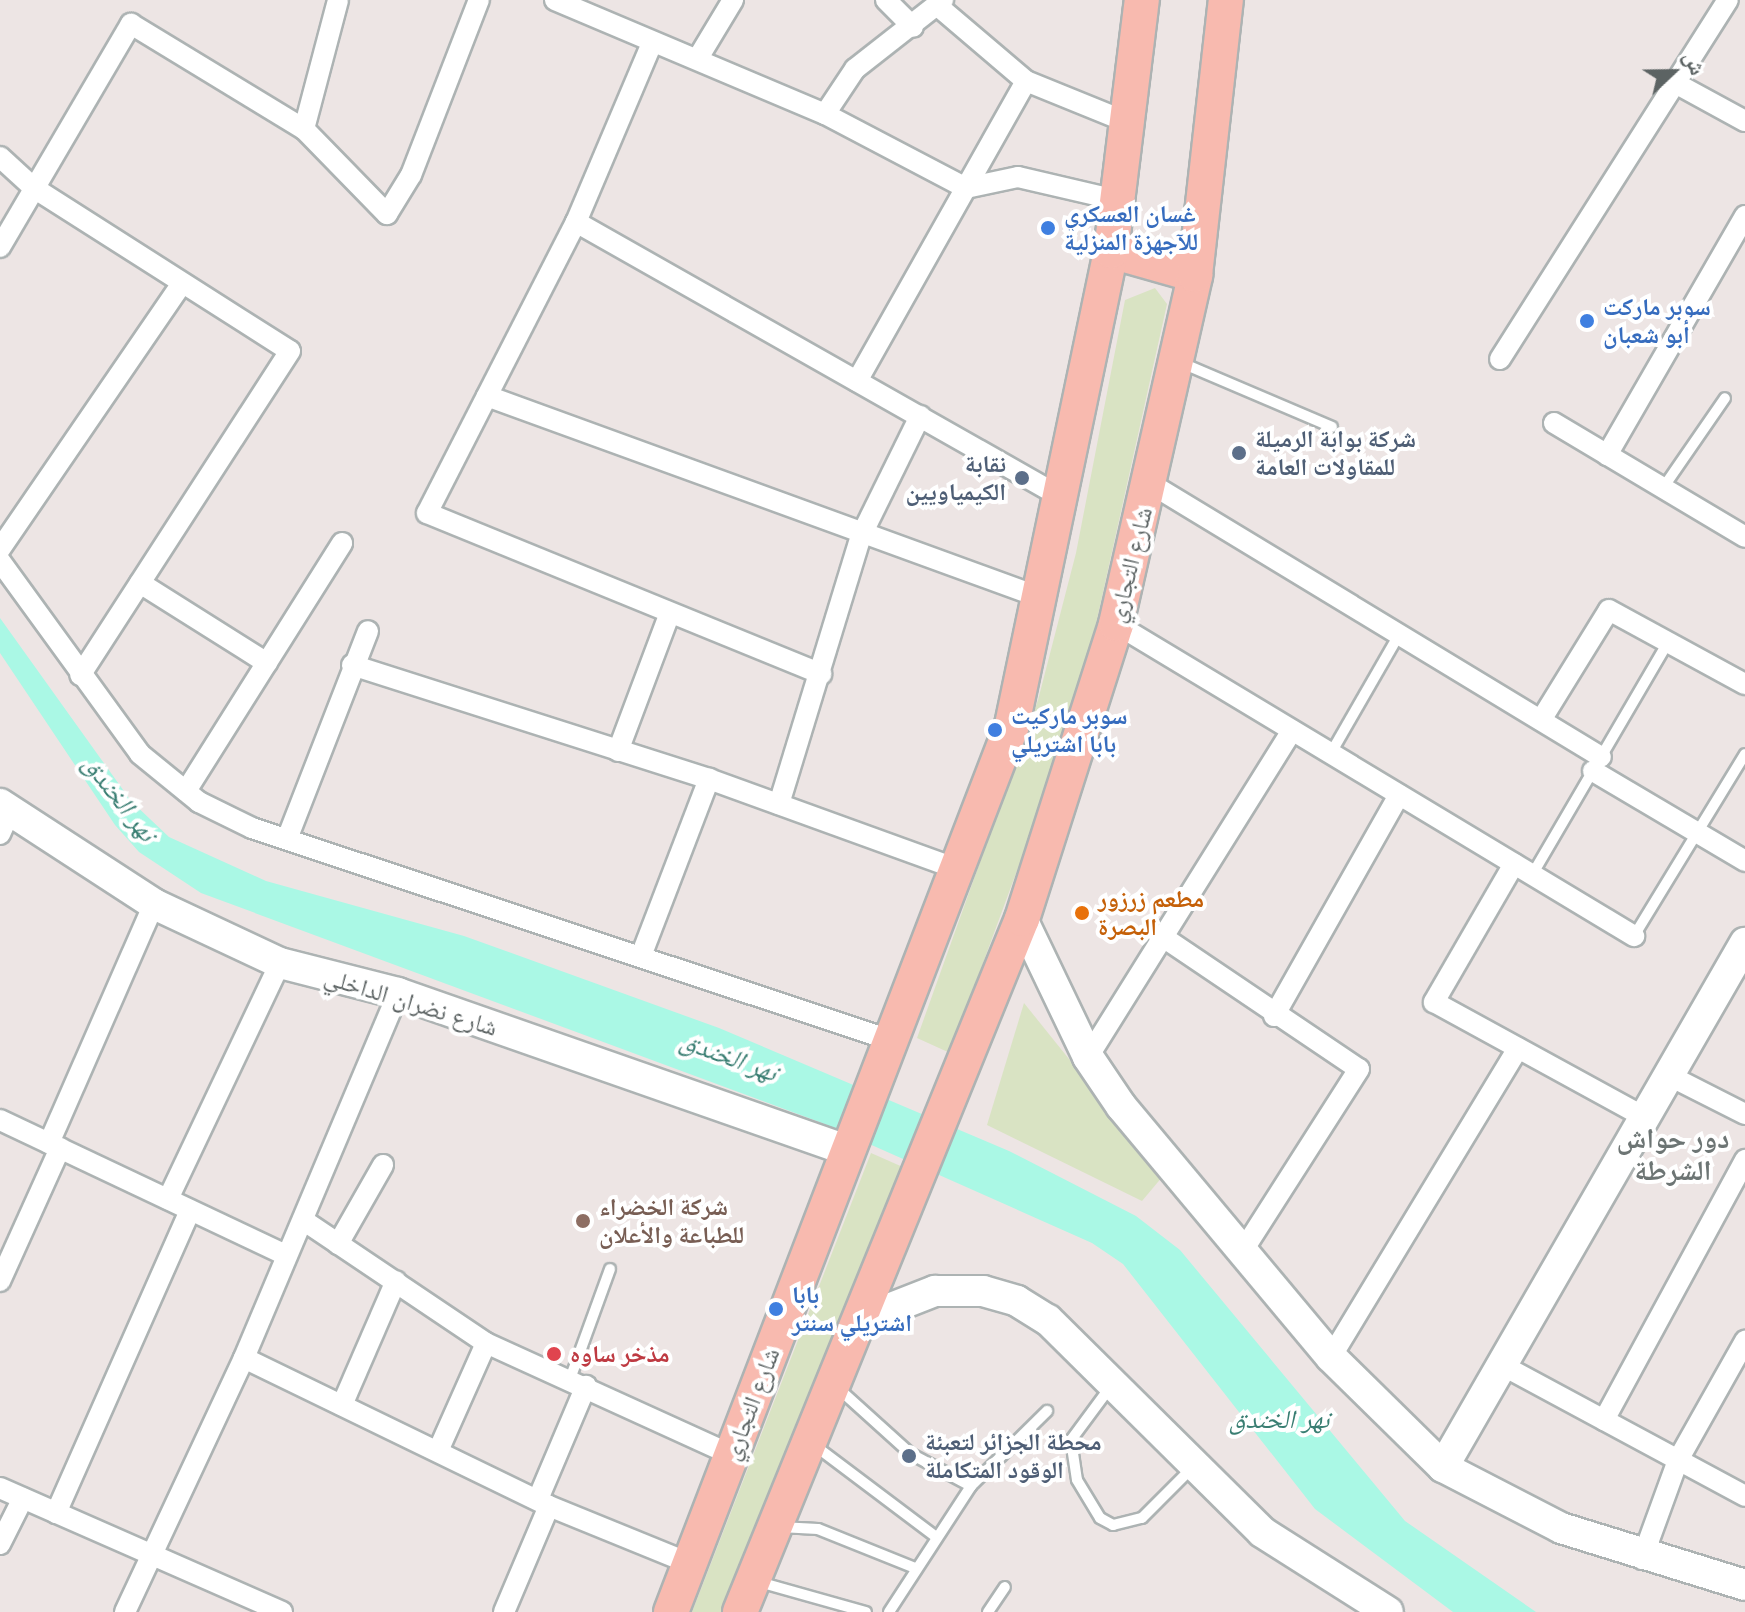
<!DOCTYPE html>
<meta charset="utf-8">
<style>
body{margin:0}
#map{position:relative;width:1745px;height:1612px;overflow:hidden;background:#ede5e4;font-family:Inter,"Noto Naskh Arabic",sans-serif}
div>[style]{position:absolute}
.green>*{inset:0;background:#d9e3c3}
.water>*{inset:0;background:#aaf8e5}
.roads{filter:drop-shadow(2px 0 #adb3b3) drop-shadow(-2px 0 #adb3b3) drop-shadow(0 2px #adb3b3) drop-shadow(0 -2px #adb3b3)}
.lane>*{height:10px;margin:-5px;padding:0 5px;transform-origin:5px;border-radius:5px;background:#fff}
.street>*{height:20px;margin:-10px;padding:0 10px;transform-origin:10px;border-radius:10px;background:#fff}
.secondary>*{height:30px;margin:-15px;padding:0 15px;transform-origin:15px;border-radius:15px;background:#fff}
.primary>*{height:34px;margin:-17px;padding:0 17px;transform-origin:17px;border-radius:17px;background:#f8baaf}
.dots>*{width:22px;height:22px;translate:-50% -50%;box-sizing:border-box;border:4px solid #fff;border-radius:50%}
span{translate:-50% -50%;white-space:nowrap;text-align:center;line-height:1.15;-webkit-text-stroke:8px #fff;paint-order:stroke}
.shop-label{font-size:24px;color:#366cbe;font-weight:700}
.left{translate:0 -50%;text-align:left}
.service-label{font-size:24px;color:#4e5e75;font-weight:700}
.right{translate:-100% -50%;text-align:right}
.street-label{font-size:24px;color:#5c6363}
.food-label{font-size:24px;color:#c56008;font-weight:700}
.education-label{font-size:24px;color:#785e54;font-weight:700}
.health-label{font-size:24px;color:#be3a42;font-weight:700}
.water-label{font-size:26px;color:#397e72;font-style:italic}
.quarter-label{font-size:28px;color:#6d7574;font-weight:700}
.north{position:absolute;left:1633px;top:32px;width:80px;height:80px;-webkit-text-stroke:6px #fff;paint-order:stroke;rotate:68deg;font-size:22px;font-weight:700;line-height:32px;text-align:center;color:#5c6363}
.north::after{content:'';display:block;margin:auto;width:28px;height:36px;background:#5c6363;clip-path:polygon(50% 0,100% 100%,50% 72%,0 100%)}
</style>
<div id="map">
<div class="green">
<i style="clip-path:polygon(1155px 288px,1167px 304px,1096px 624px,1041px 805px,950px 1053px,917px 1038px,1038px 700px,1076px 553px,1125px 300px)"></i>
<i style="clip-path:polygon(1024px 1003px,1163px 1176px,1142px 1201px,987px 1125px)"></i>
<i style="clip-path:polygon(871px 1153px,905px 1168px,730px 1612px,692px 1612px)"></i>
</div>
<div class="water">
<i style="clip-path:polygon(0 618px,131px 801px,169px 837px,266px 881px,464px 936px,719px 1028px,1009px 1151px,1136px 1216px,1180px 1250px,1405px 1521px,1536px 1612px,1453px 1612px,1315px 1509px,1123px 1264px,1092px 1243px,822px 1123px,201px 893px,139px 852px,115px 825px,0 653px)"></i>
</div>
<div class="roads">
<div class="lane">
<i style="left:1182px;top:363px;width:163px;rotate:23.1deg"></i>
<i style="left:1663px;top:488px;width:109px;rotate:-55.4deg"></i>
<i style="left:1331px;top:753px;width:138px;rotate:-60.1deg"></i>
<i style="left:1532px;top:875px;width:270px;rotate:-59.7deg"></i>
<i style="left:1634px;top:936px;width:213px;rotate:-58.6deg"></i>
<i style="left:570px;top:1379px;width:117px;rotate:-70deg"></i>
<i style="left:1111px;top:1386px;width:67px;rotate:126.5deg"></i>
<i style="left:1071px;top:1440px;width:40px;rotate:81.5deg"></i>
<i style="left:1077px;top:1480px;width:44px;rotate:58.8deg"></i>
<i style="left:1100px;top:1518px;width:15px;rotate:28deg"></i>
<i style="left:1113px;top:1525px;width:30px;rotate:-14deg"></i>
<i style="left:1142px;top:1518px;width:72px;rotate:-45deg"></i>
<i style="left:839px;top:1389px;width:97px;rotate:42.1deg"></i>
<i style="left:911px;top:1454px;width:68px;rotate:28.1deg"></i>
<i style="left:814px;top:1445px;width:153px;rotate:37deg"></i>
<i style="left:780px;top:1527px;width:38px;rotate:3deg"></i>
<i style="left:818px;top:1529px;width:105px;rotate:21.9deg"></i>
<i style="left:759px;top:1582px;width:111px;rotate:15.7deg"></i>
<i style="left:889px;top:1612px;width:150px;rotate:-56.9deg"></i>
<i style="left:971px;top:1486px;width:107px;rotate:-44.6deg"></i>
<i style="left:988px;top:1612px;width:30px;rotate:-56deg"></i>
</div>
<div class="street">
<i style="left:555px;top:0;width:293px;rotate:22.9deg"></i>
<i style="left:825px;top:114px;width:159px;rotate:27.7deg"></i>
<i style="left:966px;top:188px;width:53px;rotate:-11.9deg"></i>
<i style="left:1018px;top:177px;width:102px;rotate:13.1deg"></i>
<i style="left:886px;top:0;width:38px;rotate:45deg"></i>
<i style="left:939px;top:7px;width:114px;rotate:40.4deg"></i>
<i style="left:1026px;top:81px;width:109px;rotate:22.1deg"></i>
<i style="left:652px;top:43px;width:194px;rotate:113deg"></i>
<i style="left:576px;top:222px;width:327px;rotate:117.1deg"></i>
<i style="left:427px;top:513px;width:426px;rotate:22.2deg"></i>
<i style="left:698px;top:58px;width:68px;rotate:-58.9deg"></i>
<i style="left:1677px;top:84px;width:77px;rotate:28.6deg"></i>
<i style="left:825px;top:114px;width:54px;rotate:-56.3deg"></i>
<i style="left:855px;top:69px;width:112px;rotate:-38.1deg"></i>
<i style="left:304px;top:129px;width:133px;rotate:-75.2deg"></i>
<i style="left:0;top:157px;width:46px;rotate:42.4deg"></i>
<i style="left:34px;top:188px;width:303px;rotate:32.5deg"></i>
<i style="left:290px;top:351px;width:386px;rotate:122.9deg"></i>
<i style="left:576px;top:222px;width:560px;rotate:29.54deg"></i>
<i style="left:0;top:247px;width:259px;rotate:-59.6deg"></i>
<i style="left:131px;top:24px;width:202px;rotate:31.3deg"></i>
<i style="left:304px;top:129px;width:119px;rotate:45.7deg"></i>
<i style="left:387px;top:214px;width:46px;rotate:-58.4deg"></i>
<i style="left:411px;top:175px;width:188px;rotate:-68.8deg"></i>
<i style="left:1500px;top:359px;width:425px;rotate:-57.6deg"></i>
<i style="left:857px;top:381px;width:344px;rotate:-60.6deg"></i>
<i style="left:487px;top:396px;width:591px;rotate:20deg"></i>
<i style="left:1554px;top:423px;width:222px;rotate:30.8deg"></i>
<i style="left:1607px;top:455px;width:276px;rotate:-60deg"></i>
<i style="left:1151px;top:484px;width:526px;rotate:31.24deg"></i>
<i style="left:0;top:549px;width:322px;rotate:-55.6deg"></i>
<i style="left:0;top:561px;width:238px;rotate:54deg"></i>
<i style="left:140px;top:754px;width:76px;rotate:39.1deg"></i>
<i style="left:199px;top:802px;width:59px;rotate:26.1deg"></i>
<i style="left:252px;top:828px;width:672px;rotate:18.38deg"></i>
<i style="left:140px;top:583px;width:150px;rotate:32.2deg"></i>
<i style="left:1116px;top:624px;width:605px;rotate:31.06deg"></i>
<i style="left:352px;top:665px;width:375px;rotate:17.7deg"></i>
<i style="left:709px;top:779px;width:267px;rotate:19.9deg"></i>
<i style="left:1541px;top:720px;width:129px;rotate:-58.3deg"></i>
<i style="left:1609px;top:610px;width:155px;rotate:28.6deg"></i>
<i style="left:618px;top:751px;width:145px;rotate:-69.4deg"></i>
<i style="left:1593px;top:771px;width:177px;rotate:30.6deg"></i>
<i style="left:186px;top:791px;width:293px;rotate:-57.8deg"></i>
<i style="left:779px;top:804px;width:280px;rotate:-73deg"></i>
<i style="left:861px;top:536px;width:134px;rotate:-63.8deg"></i>
<i style="left:0;top:834px;width:24px;rotate:-66deg"></i>
<i style="left:287px;top:839px;width:223px;rotate:-68.7deg"></i>
<i style="left:1514px;top:864px;width:160px;rotate:120.1deg"></i>
<i style="left:1434px;top:1002px;width:237px;rotate:28.7deg"></i>
<i style="left:1163px;top:937px;width:236px;rotate:34deg"></i>
<i style="left:1359px;top:1069px;width:214px;rotate:122.6deg"></i>
<i style="left:641px;top:956px;width:190px;rotate:-69deg"></i>
<i style="left:1274px;top:1016px;width:254px;rotate:-60.5deg"></i>
<i style="left:1088px;top:1057px;width:385px;rotate:-58deg"></i>
<i style="left:1668px;top:1075px;width:86px;rotate:26.9deg"></i>
<i style="left:0;top:1120px;width:316px;rotate:25.3deg"></i>
<i style="left:49px;top:1143px;width:261px;rotate:-66.3deg"></i>
<i style="left:168px;top:1199px;width:261px;rotate:-64.6deg"></i>
<i style="left:303px;top:1220px;width:220px;rotate:33.9deg"></i>
<i style="left:486px;top:1343px;width:270px;rotate:24.5deg"></i>
<i style="left:338px;top:1244px;width:91px;rotate:-60.3deg"></i>
<i style="left:0;top:1281px;width:146px;rotate:-65.7deg"></i>
<i style="left:1331px;top:1357px;width:361px;rotate:-58.8deg"></i>
<i style="left:244px;top:1358px;width:339px;rotate:25.9deg"></i>
<i style="left:549px;top:1506px;width:153px;rotate:22.2deg"></i>
<i style="left:1500px;top:1364px;width:278px;rotate:28.3deg"></i>
<i style="left:342px;top:1405px;width:135px;rotate:-66.5deg"></i>
<i style="left:1604px;top:1420px;width:296px;rotate:-61.5deg"></i>
<i style="left:438px;top:1451px;width:118px;rotate:-66deg"></i>
<i style="left:0;top:1488px;width:308px;rotate:23.7deg"></i>
<i style="left:538px;top:1499px;width:123px;rotate:-67deg"></i>
<i style="left:56px;top:1513px;width:331px;rotate:-66.1deg"></i>
<i style="left:0;top:1544px;width:51px;rotate:-63.4deg"></i>
<i style="left:1642px;top:1559px;width:105px;rotate:-70deg"></i>
<i style="left:1678px;top:1460px;width:137px;rotate:-60.6deg"></i>
<i style="left:125px;top:1612px;width:280px;rotate:-64.9deg"></i>
<i style="left:244px;top:1358px;width:396px;rotate:-67.1deg"></i>
<i style="left:504px;top:1612px;width:115px;rotate:-67deg"></i>
</div>
<div class="secondary">
<i style="left:0;top:804px;width:184px;rotate:33deg"></i>
<i style="left:154px;top:904px;width:139px;rotate:25.1deg"></i>
<i style="left:280px;top:963px;width:122px;rotate:14.3deg"></i>
<i style="left:398px;top:993px;width:475px;rotate:19.3deg"></i>
<i style="left:1022px;top:919px;width:153px;rotate:64.4deg"></i>
<i style="left:1088px;top:1057px;width:59px;rotate:56deg"></i>
<i style="left:1121px;top:1106px;width:327px;rotate:50.1deg"></i>
<i style="left:1331px;top:1357px;width:157px;rotate:44.5deg"></i>
<i style="left:1443px;top:1467px;width:133px;rotate:27.3deg"></i>
<i style="left:1561px;top:1528px;width:193px;rotate:17.2deg"></i>
<i style="left:858px;top:1321px;width:83px;rotate:-21.3deg"></i>
<i style="left:935px;top:1291px;width:48px"></i>
<i style="left:983px;top:1291px;width:35px;rotate:16deg"></i>
<i style="left:1017px;top:1301px;width:36px;rotate:32deg"></i>
<i style="left:1048px;top:1320px;width:301px;rotate:44.7deg"></i>
<i style="left:1262px;top:1532px;width:149px;rotate:32.4deg"></i>
<i style="left:1443px;top:1467px;width:605px;rotate:-60.04deg"></i>
</div>
<div class="primary">
<i style="left:1111px;top:251px;width:87px;rotate:15.9deg"></i>
<i style="left:671px;top:1612px;width:950px;rotate:-68.97deg"></i>
<i style="left:1012px;top:725px;width:484px;rotate:-78.2deg"></i>
<i style="left:1111px;top:251px;width:253px;rotate:-83deg"></i>
<i style="left:740px;top:1612px;width:748px;rotate:-67.86deg"></i>
<i style="left:1022px;top:919px;width:310px;rotate:-72.3deg"></i>
<i style="left:1116px;top:624px;width:358px;rotate:-77.2deg"></i>
<i style="left:1195px;top:275px;width:277px;rotate:-83.6deg"></i>
</div>
</div>
<div class="dots">
<i style="left:1048px;top:228px;background:#3f7fe0"></i>
<i style="left:1587px;top:321px;background:#3f7fe0"></i>
<i style="left:1239px;top:453px;background:#5c6f8a"></i>
<i style="left:1022px;top:478px;background:#5c6f8a"></i>
<i style="left:995px;top:730px;background:#3f7fe0"></i>
<i style="left:1082px;top:913px;background:#e8710a"></i>
<i style="left:583px;top:1221px;background:#8d6e63"></i>
<i style="left:776px;top:1309px;background:#3f7fe0"></i>
<i style="left:554px;top:1354px;background:#e0444e"></i>
<i style="left:909px;top:1456px;background:#5c6f8a"></i>
</div>
<div class="shop-label">
<span class="left" style="left:1064px;top:228px">غسان العسكري<br>للآجهزة المنزلية</span>
<span class="left" style="left:1603px;top:321px">سوبر ماركت<br>أبو شعبان</span>
<span class="left" style="left:1011px;top:730px">سوبر ماركيت<br>بابا اشتريلي</span>
<span class="left" style="left:792px;top:1309px">بابا<br>اشتريلي سنتر</span>
</div>
<div class="service-label">
<span class="left" style="left:1255px;top:453px">شركة بوابة الرميلة<br>للمقاولات العامة</span>
<span class="right" style="left:1006px;top:478px">نقابة<br>الكيمياويين</span>
<span class="left" style="left:925px;top:1456px">محطة الجزائر لتعبئة<br>الوقود المتكاملة</span>
</div>
<div class="street-label">
<span style="left:1130px;top:565px;rotate:-76deg">شارع التجاري</span>
<span style="left:411px;top:1002px;rotate:17deg">شارع نضران الداخلي</span>
<span style="left:751px;top:1404px;rotate:-69deg">شارع التجاري</span>
</div>
<div class="food-label">
<span class="left" style="left:1098px;top:913px">مطعم زرزور<br>البصرة</span>
</div>
<div class="education-label">
<span class="left" style="left:599px;top:1221px">شركة الخضراء<br>للطباعة والأعلان</span>
</div>
<div class="health-label">
<span class="left" style="left:570px;top:1354px">مذخر ساوه</span>
</div>
<div class="water-label">
<span style="left:120px;top:798px;rotate:52deg">نهر الخندق</span>
<span style="left:729px;top:1056px;rotate:20deg">نهر الخندق</span>
<span style="left:1279px;top:1419px">نهر الخندق</span>
</div>
<div class="quarter-label">
<span style="left:1673px;top:1154px">دور حواش<br>الشرطة</span>
</div>
<div class="north">ش</div>
</div>
